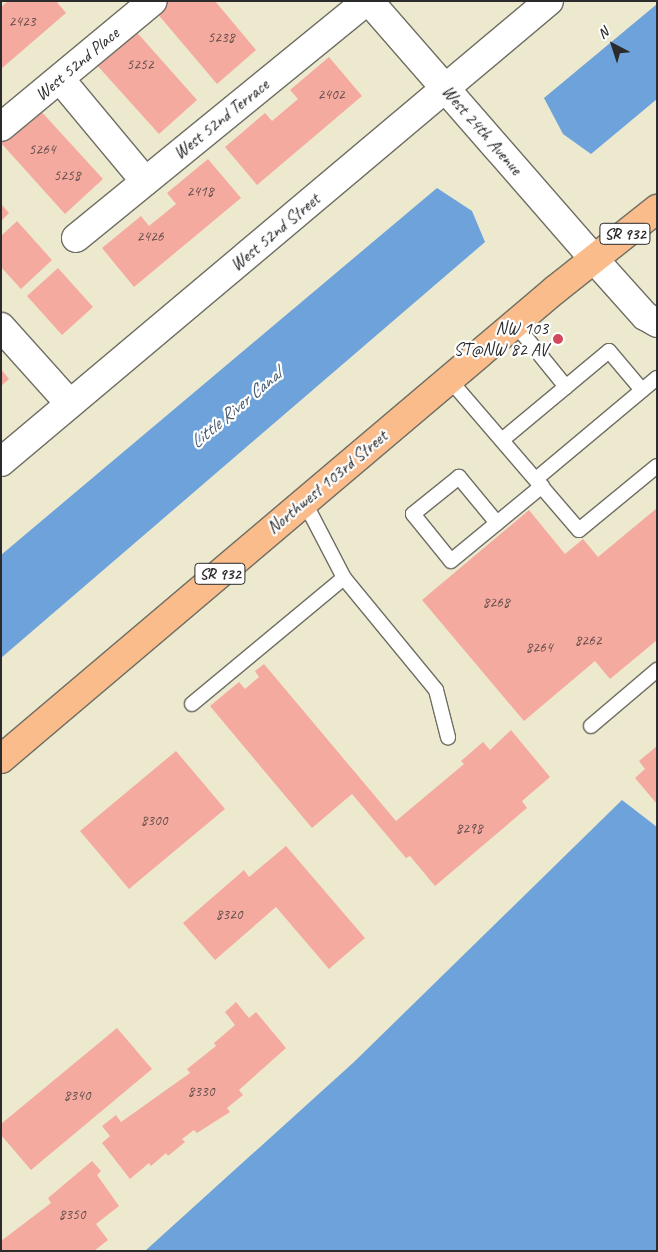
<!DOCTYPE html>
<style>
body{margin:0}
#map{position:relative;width:658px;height:1252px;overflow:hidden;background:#ede9cf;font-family:Caveat,sans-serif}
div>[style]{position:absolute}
.water>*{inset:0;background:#6da2da}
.building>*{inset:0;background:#f5aa9f}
.roads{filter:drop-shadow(1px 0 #6f6e64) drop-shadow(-1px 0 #6f6e64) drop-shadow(0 1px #6f6e64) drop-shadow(0 -1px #6f6e64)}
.service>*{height:14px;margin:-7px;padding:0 7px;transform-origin:7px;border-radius:7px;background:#fff}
.minor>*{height:28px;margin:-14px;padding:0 14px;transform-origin:14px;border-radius:14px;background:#fff}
.tertiary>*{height:28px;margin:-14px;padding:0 14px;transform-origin:14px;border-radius:14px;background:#fff}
.primary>*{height:28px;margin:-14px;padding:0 14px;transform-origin:14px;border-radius:14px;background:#f9bc8a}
.dots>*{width:14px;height:14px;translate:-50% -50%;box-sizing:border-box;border:2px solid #fff;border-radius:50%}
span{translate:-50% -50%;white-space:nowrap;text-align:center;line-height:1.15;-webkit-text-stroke:4.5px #fff;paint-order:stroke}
.number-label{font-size:15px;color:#5e4b48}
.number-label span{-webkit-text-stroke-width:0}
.shield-label span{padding:1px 4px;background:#fff;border:1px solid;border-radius:4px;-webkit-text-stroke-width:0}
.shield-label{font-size:16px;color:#2b2b2b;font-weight:700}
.street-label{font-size:18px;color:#2b2b2b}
.poi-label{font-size:18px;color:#2b2b2b}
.right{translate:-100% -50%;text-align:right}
.water-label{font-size:19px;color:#455b71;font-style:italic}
.frame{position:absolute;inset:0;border:2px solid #2b2b2b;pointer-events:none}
.north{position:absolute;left:588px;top:20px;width:50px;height:50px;-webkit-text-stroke:4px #fff;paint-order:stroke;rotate:320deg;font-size:14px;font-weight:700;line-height:20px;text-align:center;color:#2b2b2b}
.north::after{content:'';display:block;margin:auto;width:18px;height:22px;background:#2b2b2b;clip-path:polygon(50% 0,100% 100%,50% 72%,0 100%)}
</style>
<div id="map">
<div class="water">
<i style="clip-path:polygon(657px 4px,657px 99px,591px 154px,563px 134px,544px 98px)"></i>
<i style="clip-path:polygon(437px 188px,472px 211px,485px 242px,1px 658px,1px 555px)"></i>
<i style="clip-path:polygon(622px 800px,657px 827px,657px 1251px,145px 1251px,354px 1062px)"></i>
</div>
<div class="building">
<i style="clip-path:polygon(8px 1px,56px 1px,66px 13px,1px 69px,1px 7px)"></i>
<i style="clip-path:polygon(168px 1px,215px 1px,256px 50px,217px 84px,156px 12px)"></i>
<i style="clip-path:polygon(133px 28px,197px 100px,159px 134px,95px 63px)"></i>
<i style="clip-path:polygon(329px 57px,362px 96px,257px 185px,225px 147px,265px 113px,272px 121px,298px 99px,290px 90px)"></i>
<i style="clip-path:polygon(39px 109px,103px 179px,65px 214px,1px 143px)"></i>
<i style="clip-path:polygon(208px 159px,241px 198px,134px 287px,102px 248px,141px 216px,149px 226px,176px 204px,167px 193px)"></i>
<i style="clip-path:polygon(1px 204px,9px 213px,1px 221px)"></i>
<i style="clip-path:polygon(17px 221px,52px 260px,21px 289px,1px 267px,1px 236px)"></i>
<i style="clip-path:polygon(58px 268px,93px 307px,62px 335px,27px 296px)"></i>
<i style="clip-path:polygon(1px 369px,9px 379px,1px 386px)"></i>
<i style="clip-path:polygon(657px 508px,657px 640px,610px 679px,595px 661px,524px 721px,422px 600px,529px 510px,565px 554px,583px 539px,598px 557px)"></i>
<i style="clip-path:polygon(264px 664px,396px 821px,464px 764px,461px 761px,483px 742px,490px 750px,511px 730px,550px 777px,522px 801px,527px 808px,435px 886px,410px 856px,406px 858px,352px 794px,312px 828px,210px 706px,239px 682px,245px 689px,259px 677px,255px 671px)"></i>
<i style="clip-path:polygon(657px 746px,657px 804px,635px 778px,645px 769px,639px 761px)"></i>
<i style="clip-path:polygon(176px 751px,225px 809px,129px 889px,80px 831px)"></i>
<i style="clip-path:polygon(286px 846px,365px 938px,329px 969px,276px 907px,215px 960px,183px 923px,244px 870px,249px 877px)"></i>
<i style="clip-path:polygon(236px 1002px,249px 1018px,256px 1012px,286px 1048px,239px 1090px,243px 1095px,227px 1108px,230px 1112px,197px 1133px,194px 1130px,182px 1139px,185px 1142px,168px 1156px,166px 1153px,151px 1166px,149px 1163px,130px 1179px,102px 1143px,110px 1136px,102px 1126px,116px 1115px,121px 1122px,190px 1073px,187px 1069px,216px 1046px,214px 1043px,235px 1025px,225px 1012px)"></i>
<i style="clip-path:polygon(117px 1028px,152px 1069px,31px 1170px,1px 1135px,1px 1124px)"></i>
<i style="clip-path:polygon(92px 1161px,101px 1171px,97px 1175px,119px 1206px,96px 1224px,108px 1240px,94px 1251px,1px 1251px,1px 1241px,51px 1203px,48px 1198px)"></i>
</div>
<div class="roads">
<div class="service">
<i style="left:515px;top:324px;width:81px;rotate:51deg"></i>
<i style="left:449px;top:379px;width:199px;rotate:49.3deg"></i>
<i style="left:579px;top:530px;width:101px;rotate:-39.4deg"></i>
<i style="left:502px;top:440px;width:139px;rotate:-39.8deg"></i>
<i style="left:609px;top:351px;width:51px;rotate:49.8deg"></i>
<i style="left:536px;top:479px;width:158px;rotate:-39.9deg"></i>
<i style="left:304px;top:501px;width:87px;rotate:62.5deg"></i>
<i style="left:344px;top:578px;width:145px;rotate:50.6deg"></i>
<i style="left:436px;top:690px;width:49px;rotate:75.7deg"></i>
<i style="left:497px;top:523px;width:60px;rotate:-129.6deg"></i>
<i style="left:459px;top:477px;width:59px;rotate:141.2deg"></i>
<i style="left:413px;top:514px;width:60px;rotate:51deg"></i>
<i style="left:451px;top:561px;width:118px;rotate:-39.5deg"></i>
<i style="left:192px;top:704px;width:197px;rotate:-39.7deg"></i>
<i style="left:591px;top:726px;width:87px;rotate:-40.3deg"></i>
</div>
<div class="minor">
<i style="left:60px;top:79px;width:133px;rotate:50.2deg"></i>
<i style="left:1px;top:127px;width:197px;rotate:-39.7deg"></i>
<i style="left:76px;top:238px;width:375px;rotate:-39.2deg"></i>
<i style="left:593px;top:258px;width:78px;rotate:48.1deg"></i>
<i style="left:645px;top:316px;width:14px;rotate:30deg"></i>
<i style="left:1px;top:327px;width:103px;rotate:48.1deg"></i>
</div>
<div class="tertiary">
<i style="left:369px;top:1px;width:341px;rotate:48.9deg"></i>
<i style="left:1px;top:462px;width:716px;rotate:-40.07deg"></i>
</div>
<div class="primary">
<i style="left:1px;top:759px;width:727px;rotate:-40.26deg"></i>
<i style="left:556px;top:289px;width:129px;rotate:-38.4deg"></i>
</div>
</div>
<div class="dots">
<i style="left:558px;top:339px;background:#d1495b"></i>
</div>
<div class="number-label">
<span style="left:22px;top:22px">2423</span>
<span style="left:221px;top:38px">5238</span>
<span style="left:140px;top:65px">5252</span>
<span style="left:331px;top:95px">2402</span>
<span style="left:42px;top:150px">5264</span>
<span style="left:67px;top:176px">5258</span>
<span style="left:200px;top:192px">2418</span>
<span style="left:150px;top:237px">2426</span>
<span style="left:496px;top:603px">8268</span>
<span style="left:588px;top:641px">8262</span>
<span style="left:539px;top:648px">8264</span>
<span style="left:154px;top:821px">8300</span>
<span style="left:469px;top:829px">8298</span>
<span style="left:229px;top:915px">8320</span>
<span style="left:201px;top:1092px">8330</span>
<span style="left:77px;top:1096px">8340</span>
<span style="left:72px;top:1215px">8350</span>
</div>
<div class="shield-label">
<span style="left:625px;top:234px">SR 932</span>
<span style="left:220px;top:574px">SR 932</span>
</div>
<div class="street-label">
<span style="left:77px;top:64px;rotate:-40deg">West 52nd Place</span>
<span style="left:221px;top:119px;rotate:-39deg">West 52nd Terrace</span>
<span style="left:482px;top:130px;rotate:49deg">West 24th Avenue</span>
<span style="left:275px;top:232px;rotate:-40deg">West 52nd Street</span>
<span style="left:327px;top:482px;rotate:-40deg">Northwest 103rd Street</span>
</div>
<div class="poi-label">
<span class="right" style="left:548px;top:339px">NW 103<br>ST@NW 82 AV</span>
</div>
<div class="water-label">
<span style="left:236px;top:409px;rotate:-40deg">Little River Canal</span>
</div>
<div class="frame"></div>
<div class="north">N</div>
</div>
